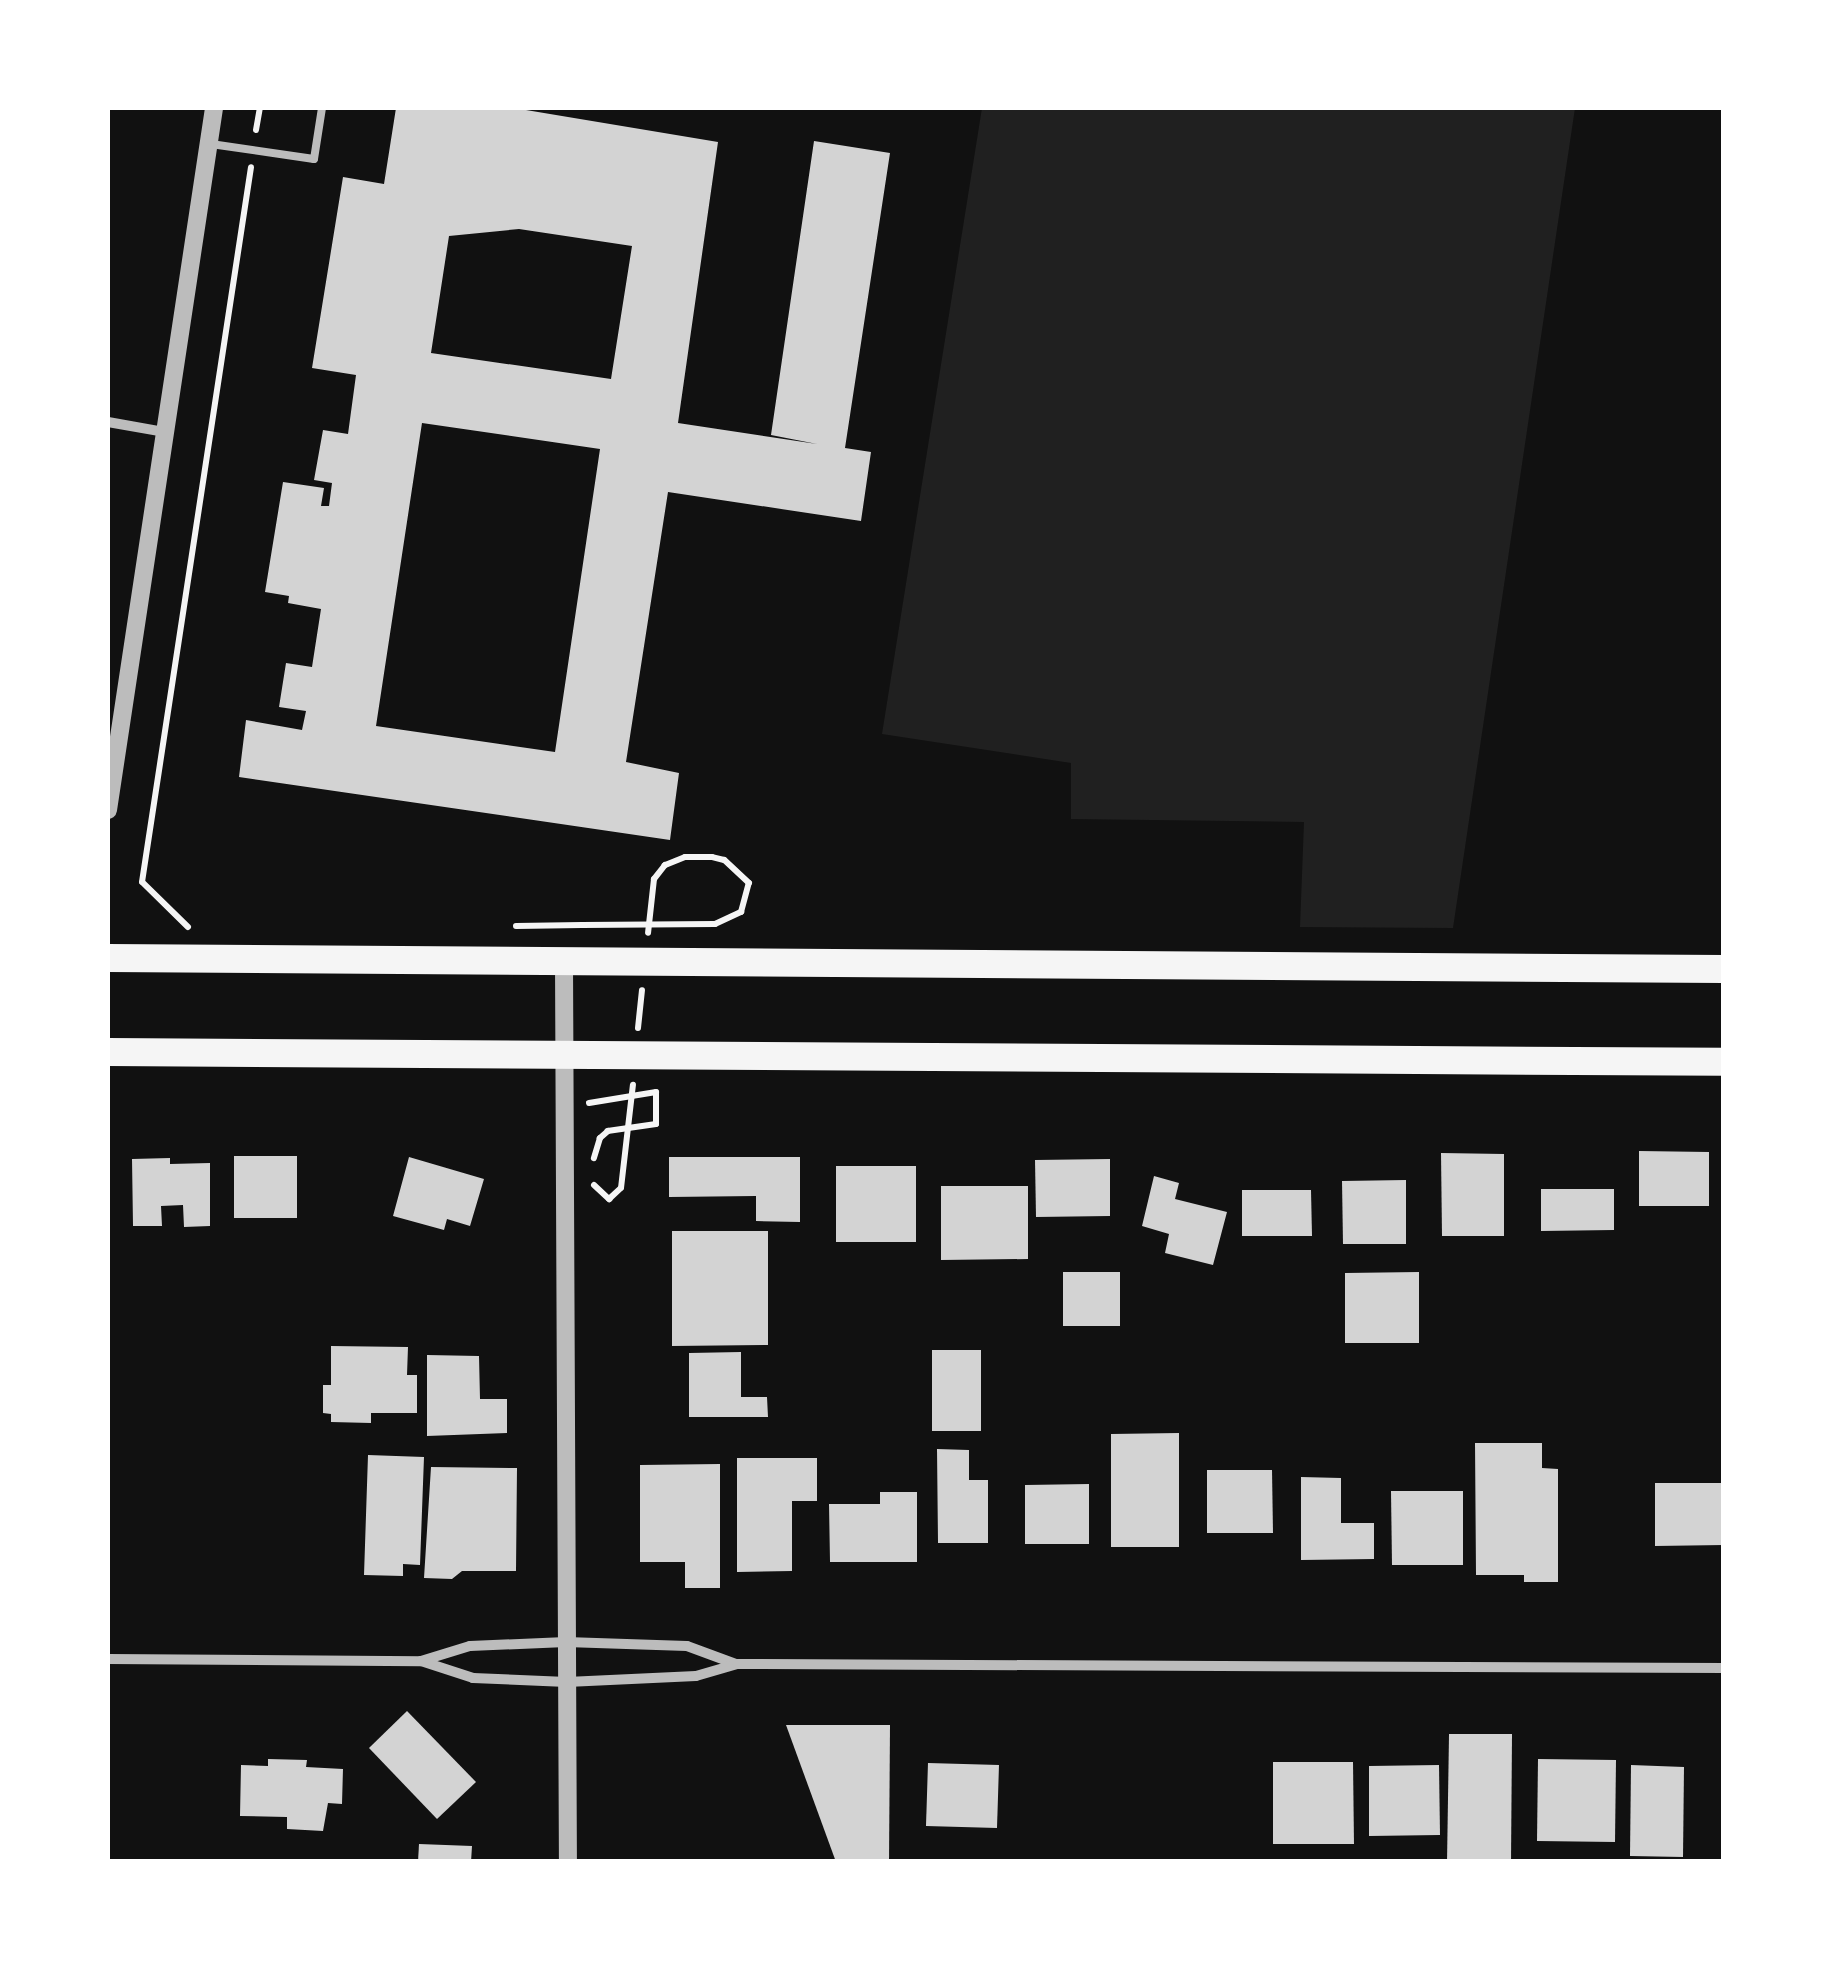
<!DOCTYPE html>
<style>
body{margin:0}
#map{position:relative;width:1831px;height:1969px;overflow:hidden;background:#111;font-family:"Work Sans",sans-serif}
div>[style]{position:absolute}
.green>*{inset:0;background:#202020}
.building>*{inset:0;background:#d3d3d3}
.path>*{height:6px;margin:-3px;padding:0 3px;transform-origin:3px;border-radius:3px;background:#f5f5f5}
.service>*{height:8px;margin:-4px;padding:0 4px;transform-origin:4px;border-radius:4px;background:#bcbcbc}
.minor>*{height:10px;margin:-5px;padding:0 5px;transform-origin:5px;border-radius:5px;background:#bcbcbc}
.tertiary>*{height:18px;margin:-9px;padding:0 9px;transform-origin:9px;border-radius:9px;background:#bcbcbc}
.trunk>*{height:28px;margin:-14px;padding:0 14px;transform-origin:14px;border-radius:14px;background:#f5f5f5}
span{translate:-50% -50%;white-space:nowrap;text-align:center;line-height:1.15;-webkit-text-stroke:8px #fff;paint-order:stroke}
.frame{position:absolute;inset:0;border:110px solid #fff;pointer-events:none}
</style>
<div id="map">
<div class="green">
<i style="clip-path:polygon(982px 108px,1575px 108px,1453px 928px,1300px 927px,1304px 822px,1071px 819px,1071px 763px,882px 734px)"></i>
</div>
<div class="building">
<i style="clip-path:polygon(evenodd,396px 108px,514px 108px,718px 142px,678px 423px,817px 444px,771px 435px,814px 141px,890px 153px,845px 448px,871px 452px,861px 521px,668px 492px,626px 762px,679px 773px,670px 840px,239px 777px,246px 720px,302px 730px,306px 711px,279px 707px,286px 663px,312px 667px,321px 609px,288px 603px,289px 596px,265px 592px,283px 482px,324px 488px,321px 506px,329px 506px,332px 483px,314px 480px,323px 430px,348px 434px,356px 375px,312px 368px,343px 177px,384px 184px,396px 108px,519px 229px,632px 246px,611px 379px,431px 353px,449px 236px,519px 229px,396px 108px,422px 423px,600px 449px,555px 752px,376px 726px,422px 423px)"></i>
<i style="clip-path:polygon(1639px 1151px,1709px 1152px,1709px 1206px,1639px 1206px)"></i>
<i style="clip-path:polygon(1441px 1153px,1504px 1154px,1504px 1236px,1442px 1236px)"></i>
<i style="clip-path:polygon(234px 1156px,297px 1156px,297px 1218px,234px 1218px)"></i>
<i style="clip-path:polygon(409px 1157px,484px 1179px,470px 1226px,447px 1219px,444px 1230px,393px 1216px)"></i>
<i style="clip-path:polygon(669px 1157px,800px 1157px,800px 1222px,756px 1221px,756px 1196px,669px 1197px)"></i>
<i style="clip-path:polygon(170px 1158px,170px 1164px,210px 1163px,210px 1226px,184px 1227px,183px 1205px,161px 1206px,162px 1226px,133px 1226px,132px 1159px)"></i>
<i style="clip-path:polygon(1110px 1159px,1110px 1216px,1036px 1217px,1035px 1160px)"></i>
<i style="clip-path:polygon(836px 1166px,916px 1166px,916px 1242px,836px 1242px)"></i>
<i style="clip-path:polygon(1154px 1176px,1179px 1183px,1175px 1199px,1227px 1212px,1213px 1265px,1165px 1253px,1169px 1234px,1142px 1226px)"></i>
<i style="clip-path:polygon(1406px 1180px,1406px 1244px,1343px 1244px,1342px 1181px)"></i>
<i style="clip-path:polygon(941px 1186px,1028px 1186px,1028px 1259px,941px 1260px)"></i>
<i style="clip-path:polygon(1541px 1189px,1614px 1189px,1614px 1230px,1541px 1231px)"></i>
<i style="clip-path:polygon(1242px 1190px,1311px 1190px,1312px 1236px,1242px 1236px)"></i>
<i style="clip-path:polygon(672px 1231px,768px 1231px,768px 1345px,672px 1346px)"></i>
<i style="clip-path:polygon(1063px 1272px,1120px 1272px,1120px 1326px,1063px 1326px)"></i>
<i style="clip-path:polygon(1419px 1272px,1419px 1343px,1345px 1343px,1345px 1273px)"></i>
<i style="clip-path:polygon(331px 1346px,408px 1347px,407px 1375px,417px 1375px,417px 1413px,371px 1413px,371px 1423px,331px 1422px,331px 1414px,323px 1413px,323px 1385px,331px 1385px)"></i>
<i style="clip-path:polygon(932px 1350px,981px 1350px,981px 1431px,932px 1431px)"></i>
<i style="clip-path:polygon(741px 1352px,741px 1397px,767px 1397px,768px 1417px,689px 1417px,689px 1353px)"></i>
<i style="clip-path:polygon(427px 1355px,479px 1356px,480px 1399px,507px 1399px,507px 1433px,427px 1436px)"></i>
<i style="clip-path:polygon(1179px 1433px,1179px 1547px,1111px 1547px,1111px 1434px)"></i>
<i style="clip-path:polygon(1475px 1443px,1542px 1443px,1542px 1468px,1558px 1469px,1558px 1582px,1524px 1582px,1524px 1575px,1476px 1575px)"></i>
<i style="clip-path:polygon(937px 1449px,969px 1450px,969px 1480px,988px 1480px,988px 1543px,938px 1543px)"></i>
<i style="clip-path:polygon(368px 1455px,424px 1457px,420px 1565px,403px 1564px,403px 1576px,364px 1575px)"></i>
<i style="clip-path:polygon(737px 1458px,817px 1458px,817px 1501px,792px 1501px,792px 1571px,737px 1572px)"></i>
<i style="clip-path:polygon(720px 1464px,720px 1588px,685px 1588px,685px 1562px,640px 1562px,640px 1465px)"></i>
<i style="clip-path:polygon(431px 1467px,517px 1468px,516px 1571px,462px 1571px,452px 1579px,424px 1578px)"></i>
<i style="clip-path:polygon(1207px 1470px,1272px 1470px,1273px 1533px,1207px 1533px)"></i>
<i style="clip-path:polygon(1301px 1477px,1341px 1478px,1341px 1523px,1374px 1523px,1374px 1559px,1301px 1560px)"></i>
<i style="clip-path:polygon(1655px 1483px,1724px 1483px,1724px 1545px,1655px 1546px)"></i>
<i style="clip-path:polygon(1089px 1484px,1089px 1544px,1025px 1544px,1025px 1485px)"></i>
<i style="clip-path:polygon(1391px 1491px,1463px 1491px,1463px 1565px,1392px 1565px)"></i>
<i style="clip-path:polygon(880px 1492px,917px 1492px,917px 1562px,830px 1562px,829px 1504px,880px 1504px)"></i>
<i style="clip-path:polygon(407px 1711px,476px 1782px,437px 1819px,369px 1748px)"></i>
<i style="clip-path:polygon(786px 1725px,890px 1725px,889px 1862px,836px 1862px)"></i>
<i style="clip-path:polygon(1449px 1734px,1512px 1734px,1511px 1862px,1447px 1862px)"></i>
<i style="clip-path:polygon(268px 1759px,307px 1760px,306px 1767px,343px 1769px,342px 1804px,328px 1803px,323px 1831px,287px 1829px,287px 1817px,240px 1816px,241px 1765px,268px 1766px)"></i>
<i style="clip-path:polygon(1538px 1759px,1616px 1760px,1615px 1842px,1537px 1841px)"></i>
<i style="clip-path:polygon(1273px 1762px,1353px 1762px,1354px 1844px,1273px 1844px)"></i>
<i style="clip-path:polygon(928px 1763px,999px 1765px,997px 1828px,926px 1826px)"></i>
<i style="clip-path:polygon(1439px 1765px,1440px 1835px,1369px 1836px,1369px 1766px)"></i>
<i style="clip-path:polygon(1631px 1765px,1684px 1767px,1683px 1857px,1630px 1856px)"></i>
<i style="clip-path:polygon(419px 1844px,472px 1846px,471px 1862px,418px 1862px)"></i>
</div>
<div class="path">
<i style="left:256px;top:130px;width:22px;rotate:-80deg"></i>
<i style="left:516px;top:926px;width:66px;rotate:-0.9deg"></i>
<i style="left:582px;top:925px;width:133px;rotate:-0.4deg"></i>
<i style="left:715px;top:924px;width:29px;rotate:-25deg"></i>
<i style="left:741px;top:912px;width:30px;rotate:-75deg"></i>
<i style="left:749px;top:883px;width:34px;rotate:-137deg"></i>
<i style="left:724px;top:860px;width:12px;rotate:-166deg"></i>
<i style="left:712px;top:857px;width:27px;rotate:180deg"></i>
<i style="left:685px;top:857px;width:22px;rotate:158deg"></i>
<i style="left:665px;top:865px;width:18px;rotate:128deg"></i>
<i style="left:654px;top:879px;width:54px;rotate:96.3deg"></i>
<i style="left:188px;top:927px;width:64px;rotate:-135.6deg"></i>
<i style="left:142px;top:882px;width:723px;rotate:-81.33deg"></i>
<i style="left:638px;top:1028px;width:38px;rotate:-84deg"></i>
<i style="left:589px;top:1103px;width:68px;rotate:-9.3deg"></i>
<i style="left:656px;top:1092px;width:32px;rotate:90deg"></i>
<i style="left:656px;top:1124px;width:49px;rotate:171.7deg"></i>
<i style="left:608px;top:1131px;width:11px;rotate:139deg"></i>
<i style="left:600px;top:1138px;width:21px;rotate:107deg"></i>
<i style="left:594px;top:1185px;width:21px;rotate:43deg"></i>
<i style="left:609px;top:1199px;width:16px;rotate:-43deg"></i>
<i style="left:621px;top:1188px;width:104px;rotate:-83.4deg"></i>
</div>
<div class="service">
<i style="left:211px;top:144px;width:104px;rotate:8.3deg"></i>
<i style="left:314px;top:159px;width:52px;rotate:-81.1deg"></i>
</div>
<div class="minor">
<i style="left:108px;top:422px;width:58px;rotate:10deg"></i>
<i style="left:108px;top:1659px;width:313px;rotate:0.4deg"></i>
<i style="left:421px;top:1661px;width:51px;rotate:-17deg"></i>
<i style="left:470px;top:1646px;width:96px;rotate:-2.4deg"></i>
<i style="left:566px;top:1642px;width:121px;rotate:1.9deg"></i>
<i style="left:687px;top:1646px;width:52px;rotate:20.2deg"></i>
<i style="left:421px;top:1661px;width:55px;rotate:18.1deg"></i>
<i style="left:473px;top:1678px;width:94px;rotate:2.4deg"></i>
<i style="left:567px;top:1682px;width:129px;rotate:-2.7deg"></i>
<i style="left:696px;top:1676px;width:43px;rotate:-16.3deg"></i>
<i style="left:737px;top:1664px;width:987px;rotate:0.23deg"></i>
</div>
<div class="tertiary">
<i style="left:108px;top:810px;width:710px;rotate:-81.41deg"></i>
<i style="left:564px;top:962px;width:900px;rotate:89.75deg"></i>
</div>
<div class="trunk">
<i style="left:108px;top:958px;width:1616px;rotate:0.39deg"></i>
<i style="left:108px;top:1052px;width:1616px;rotate:0.35deg"></i>
</div>
<div class="frame"></div>
</div>
